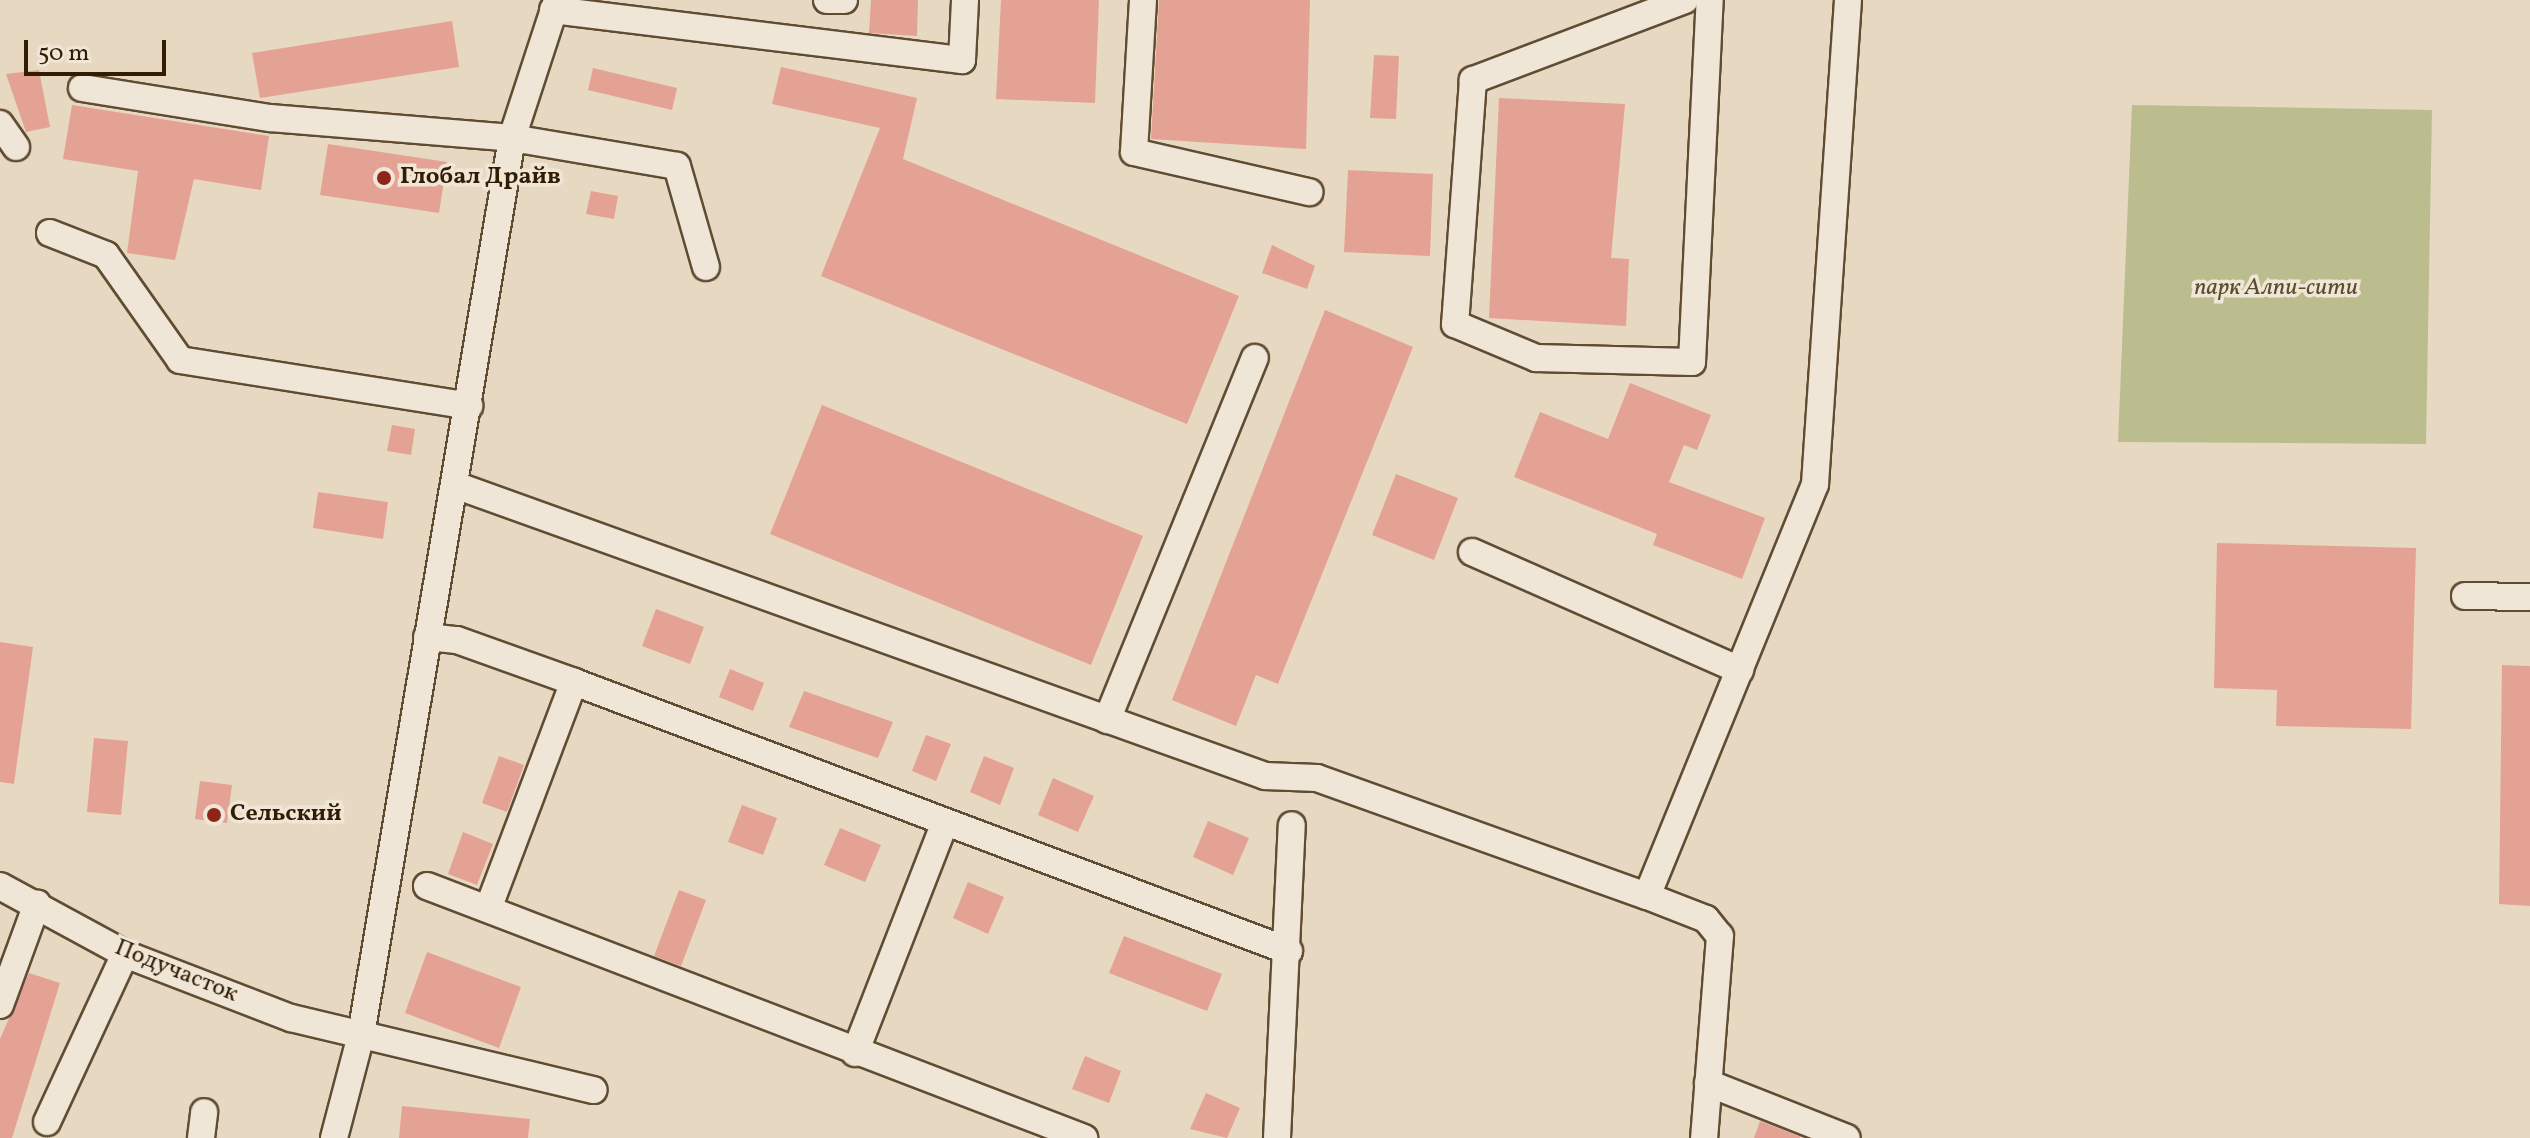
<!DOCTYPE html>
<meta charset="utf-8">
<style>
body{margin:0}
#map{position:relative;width:2530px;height:1138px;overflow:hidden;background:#e7d8c1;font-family:Vollkorn,serif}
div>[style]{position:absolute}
.green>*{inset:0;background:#bbbd8f}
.building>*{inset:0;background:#e4a295}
.roads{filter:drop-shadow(2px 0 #604c32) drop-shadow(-2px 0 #604c32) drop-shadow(0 2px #604c32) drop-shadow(0 -2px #604c32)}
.minor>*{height:26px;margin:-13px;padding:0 13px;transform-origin:13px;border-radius:13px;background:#efe6d7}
.dots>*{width:22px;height:22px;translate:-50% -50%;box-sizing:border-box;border:4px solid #efe6d7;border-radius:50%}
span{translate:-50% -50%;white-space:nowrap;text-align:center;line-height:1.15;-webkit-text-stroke:7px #efe6d7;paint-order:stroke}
.poi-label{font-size:24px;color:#331d02;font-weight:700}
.left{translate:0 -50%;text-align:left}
.park-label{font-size:24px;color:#5c4d2c;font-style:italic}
.street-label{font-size:24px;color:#331d02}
.scale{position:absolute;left:24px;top:40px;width:142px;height:36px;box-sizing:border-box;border:4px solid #331d02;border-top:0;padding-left:10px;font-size:24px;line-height:28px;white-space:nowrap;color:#331d02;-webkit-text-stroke:6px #efe6d7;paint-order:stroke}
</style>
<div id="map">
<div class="green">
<i style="clip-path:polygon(2132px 105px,2432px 110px,2426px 444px,2118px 442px)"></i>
</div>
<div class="building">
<i style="clip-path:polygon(871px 0,918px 0,917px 36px,869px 33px)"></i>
<i style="clip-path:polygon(1001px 0,1099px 0,1095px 103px,996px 99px)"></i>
<i style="clip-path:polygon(1159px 0,1310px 0,1306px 149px,1151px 139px)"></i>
<i style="clip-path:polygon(452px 21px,459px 67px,260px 98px,252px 53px)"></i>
<i style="clip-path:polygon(1374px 55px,1399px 56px,1396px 119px,1370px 118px)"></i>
<i style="clip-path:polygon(781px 67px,917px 98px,903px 159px,1239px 296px,1187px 424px,821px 276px,880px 128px,772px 104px)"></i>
<i style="clip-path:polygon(593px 68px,677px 88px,672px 110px,588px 90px)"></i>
<i style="clip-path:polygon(39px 70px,50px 127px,26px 132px,6px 74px)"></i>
<i style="clip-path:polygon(1499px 98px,1625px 104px,1611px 258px,1629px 259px,1626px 326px,1489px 318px)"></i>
<i style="clip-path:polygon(72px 105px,269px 136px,261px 190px,194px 179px,175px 260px,127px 253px,138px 171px,63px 159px)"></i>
<i style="clip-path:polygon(328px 144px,447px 162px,439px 213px,320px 195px)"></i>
<i style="clip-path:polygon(1348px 170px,1433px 174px,1430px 256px,1344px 252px)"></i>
<i style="clip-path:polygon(591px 191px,618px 196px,614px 219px,586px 214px)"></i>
<i style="clip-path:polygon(1272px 245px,1315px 266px,1307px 289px,1262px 273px)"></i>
<i style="clip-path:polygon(1325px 310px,1413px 347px,1278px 684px,1256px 675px,1236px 726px,1172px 700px)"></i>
<i style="clip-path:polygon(1630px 383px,1711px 415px,1697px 450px,1684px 445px,1669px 482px,1765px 518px,1742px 579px,1653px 545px,1657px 534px,1514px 477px,1540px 412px,1608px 439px)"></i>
<i style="clip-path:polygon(822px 405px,1143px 536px,1091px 665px,770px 534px)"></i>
<i style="clip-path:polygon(392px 425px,415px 429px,411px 455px,387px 451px)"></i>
<i style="clip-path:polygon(1396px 474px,1458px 498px,1434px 560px,1372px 535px)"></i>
<i style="clip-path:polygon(318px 492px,388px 502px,383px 539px,313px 528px)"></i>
<i style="clip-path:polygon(2217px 543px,2416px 548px,2411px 729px,2276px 726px,2277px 690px,2214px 688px)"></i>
<i style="clip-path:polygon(656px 609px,704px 627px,690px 664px,642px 646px)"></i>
<i style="clip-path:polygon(0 642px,33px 647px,14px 784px,0 782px)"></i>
<i style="clip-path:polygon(2502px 665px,2530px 666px,2530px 906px,2499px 904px)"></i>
<i style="clip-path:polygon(730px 669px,764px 683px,753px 711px,719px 697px)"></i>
<i style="clip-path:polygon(804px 691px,893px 722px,878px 758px,789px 727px)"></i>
<i style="clip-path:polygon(926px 735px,951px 744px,936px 781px,912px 771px)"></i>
<i style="clip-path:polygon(94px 738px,128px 741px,121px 815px,87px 812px)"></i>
<i style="clip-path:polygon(499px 756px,524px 765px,507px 812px,482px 803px)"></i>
<i style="clip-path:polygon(984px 756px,1014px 768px,1000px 805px,970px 792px)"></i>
<i style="clip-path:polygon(1053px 778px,1094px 796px,1078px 832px,1038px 815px)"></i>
<i style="clip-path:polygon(200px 781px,232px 785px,227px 823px,195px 819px)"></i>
<i style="clip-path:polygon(742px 805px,777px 818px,763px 855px,728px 842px)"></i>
<i style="clip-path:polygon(1208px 821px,1249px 838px,1233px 875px,1193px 857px)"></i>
<i style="clip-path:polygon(840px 828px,881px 845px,865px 882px,824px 865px)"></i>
<i style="clip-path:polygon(463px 832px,493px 844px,477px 885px,448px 874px)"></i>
<i style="clip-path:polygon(968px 882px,1004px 897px,988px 934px,953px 918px)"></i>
<i style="clip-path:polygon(679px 890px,706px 900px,681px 966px,654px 956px)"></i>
<i style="clip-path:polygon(1124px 936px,1222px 974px,1207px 1011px,1109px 973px)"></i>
<i style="clip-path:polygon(427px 952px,521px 987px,499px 1048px,405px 1013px)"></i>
<i style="clip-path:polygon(29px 973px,60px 983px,12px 1138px,0 1138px,0 1039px)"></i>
<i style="clip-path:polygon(1085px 1056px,1121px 1071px,1109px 1103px,1072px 1089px)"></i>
<i style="clip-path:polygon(1206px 1093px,1240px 1108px,1227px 1138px,1190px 1129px)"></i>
<i style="clip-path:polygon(402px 1106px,530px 1119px,528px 1138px,399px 1138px)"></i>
<i style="clip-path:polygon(1760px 1121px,1801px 1137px,1800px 1138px,1754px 1138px)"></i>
</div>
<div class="roads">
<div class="minor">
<i style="left:827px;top:0;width:17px"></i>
<i style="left:1143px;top:0;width:152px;rotate:93.4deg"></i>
<i style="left:1134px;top:152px;width:180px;rotate:12.9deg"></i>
<i style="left:1685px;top:0;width:227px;rotate:159.3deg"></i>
<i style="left:1473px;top:80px;width:245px;rotate:94.2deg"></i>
<i style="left:1455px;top:324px;width:88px;rotate:22.8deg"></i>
<i style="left:1536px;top:358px;width:156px;rotate:1.5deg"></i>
<i style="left:1692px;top:362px;width:362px;rotate:-87.2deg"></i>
<i style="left:553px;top:10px;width:412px;rotate:7deg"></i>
<i style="left:962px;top:60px;width:60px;rotate:-87.1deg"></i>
<i style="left:82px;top:88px;width:190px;rotate:9.1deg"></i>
<i style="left:270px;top:118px;width:243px;rotate:4.7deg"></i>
<i style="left:512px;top:138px;width:167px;rotate:9.6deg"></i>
<i style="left:677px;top:166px;width:105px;rotate:74deg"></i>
<i style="left:0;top:124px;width:28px;rotate:55deg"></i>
<i style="left:50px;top:233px;width:60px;rotate:21.4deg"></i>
<i style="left:106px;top:255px;width:128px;rotate:54.8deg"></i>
<i style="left:180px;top:360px;width:293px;rotate:9deg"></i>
<i style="left:455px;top:485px;width:861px;rotate:19.76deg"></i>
<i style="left:1265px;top:776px;width:52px;rotate:2.2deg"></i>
<i style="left:1317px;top:778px;width:350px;rotate:19.7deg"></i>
<i style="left:1647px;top:896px;width:445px;rotate:-67.8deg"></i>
<i style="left:1815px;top:484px;width:485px;rotate:-86.1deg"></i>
<i style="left:1472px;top:552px;width:293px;rotate:23.8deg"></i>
<i style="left:2465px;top:596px;width:65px;rotate:0.9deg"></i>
<i style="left:427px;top:637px;width:30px;rotate:6deg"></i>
<i style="left:457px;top:640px;width:124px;rotate:19.7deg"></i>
<i style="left:574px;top:682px;width:764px;rotate:20.62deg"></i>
<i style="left:1107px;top:720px;width:391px;rotate:-67.8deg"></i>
<i style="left:0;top:886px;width:142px;rotate:28.5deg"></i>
<i style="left:125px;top:954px;width:178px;rotate:21.1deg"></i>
<i style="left:291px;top:1018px;width:311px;rotate:13.4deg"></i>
<i style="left:427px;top:886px;width:704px;rotate:20.98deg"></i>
<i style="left:1647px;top:896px;width:63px;rotate:21.3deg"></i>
<i style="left:1706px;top:919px;width:22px;rotate:51deg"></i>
<i style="left:1720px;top:936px;width:203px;rotate:94.5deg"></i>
<i style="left:488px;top:909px;width:243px;rotate:-69.3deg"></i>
<i style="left:0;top:1005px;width:108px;rotate:-69.9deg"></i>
<i style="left:855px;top:1053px;width:245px;rotate:-68.7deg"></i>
<i style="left:1708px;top:1083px;width:149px;rotate:21.6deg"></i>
<i style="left:47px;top:1122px;width:185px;rotate:-65.1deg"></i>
<i style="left:201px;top:1138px;width:26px;rotate:-83deg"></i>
<i style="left:334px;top:1138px;width:106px;rotate:-75.3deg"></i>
<i style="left:361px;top:1035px;width:910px;rotate:-80.44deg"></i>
<i style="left:512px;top:138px;width:145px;rotate:-71.9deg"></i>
<i style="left:1277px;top:1138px;width:313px;rotate:-87.3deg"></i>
</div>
</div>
<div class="dots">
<i style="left:384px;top:178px;background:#8f2418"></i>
<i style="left:214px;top:815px;background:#8f2418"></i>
</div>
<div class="poi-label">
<span class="left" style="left:400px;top:178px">Глобал Драйв</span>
<span class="left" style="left:230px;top:815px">Сельский</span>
</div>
<div class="park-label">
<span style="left:2276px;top:289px">парк Алпи-сити</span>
</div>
<div class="street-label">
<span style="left:176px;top:972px;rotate:22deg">Подучасток</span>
</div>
<div class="scale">50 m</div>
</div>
